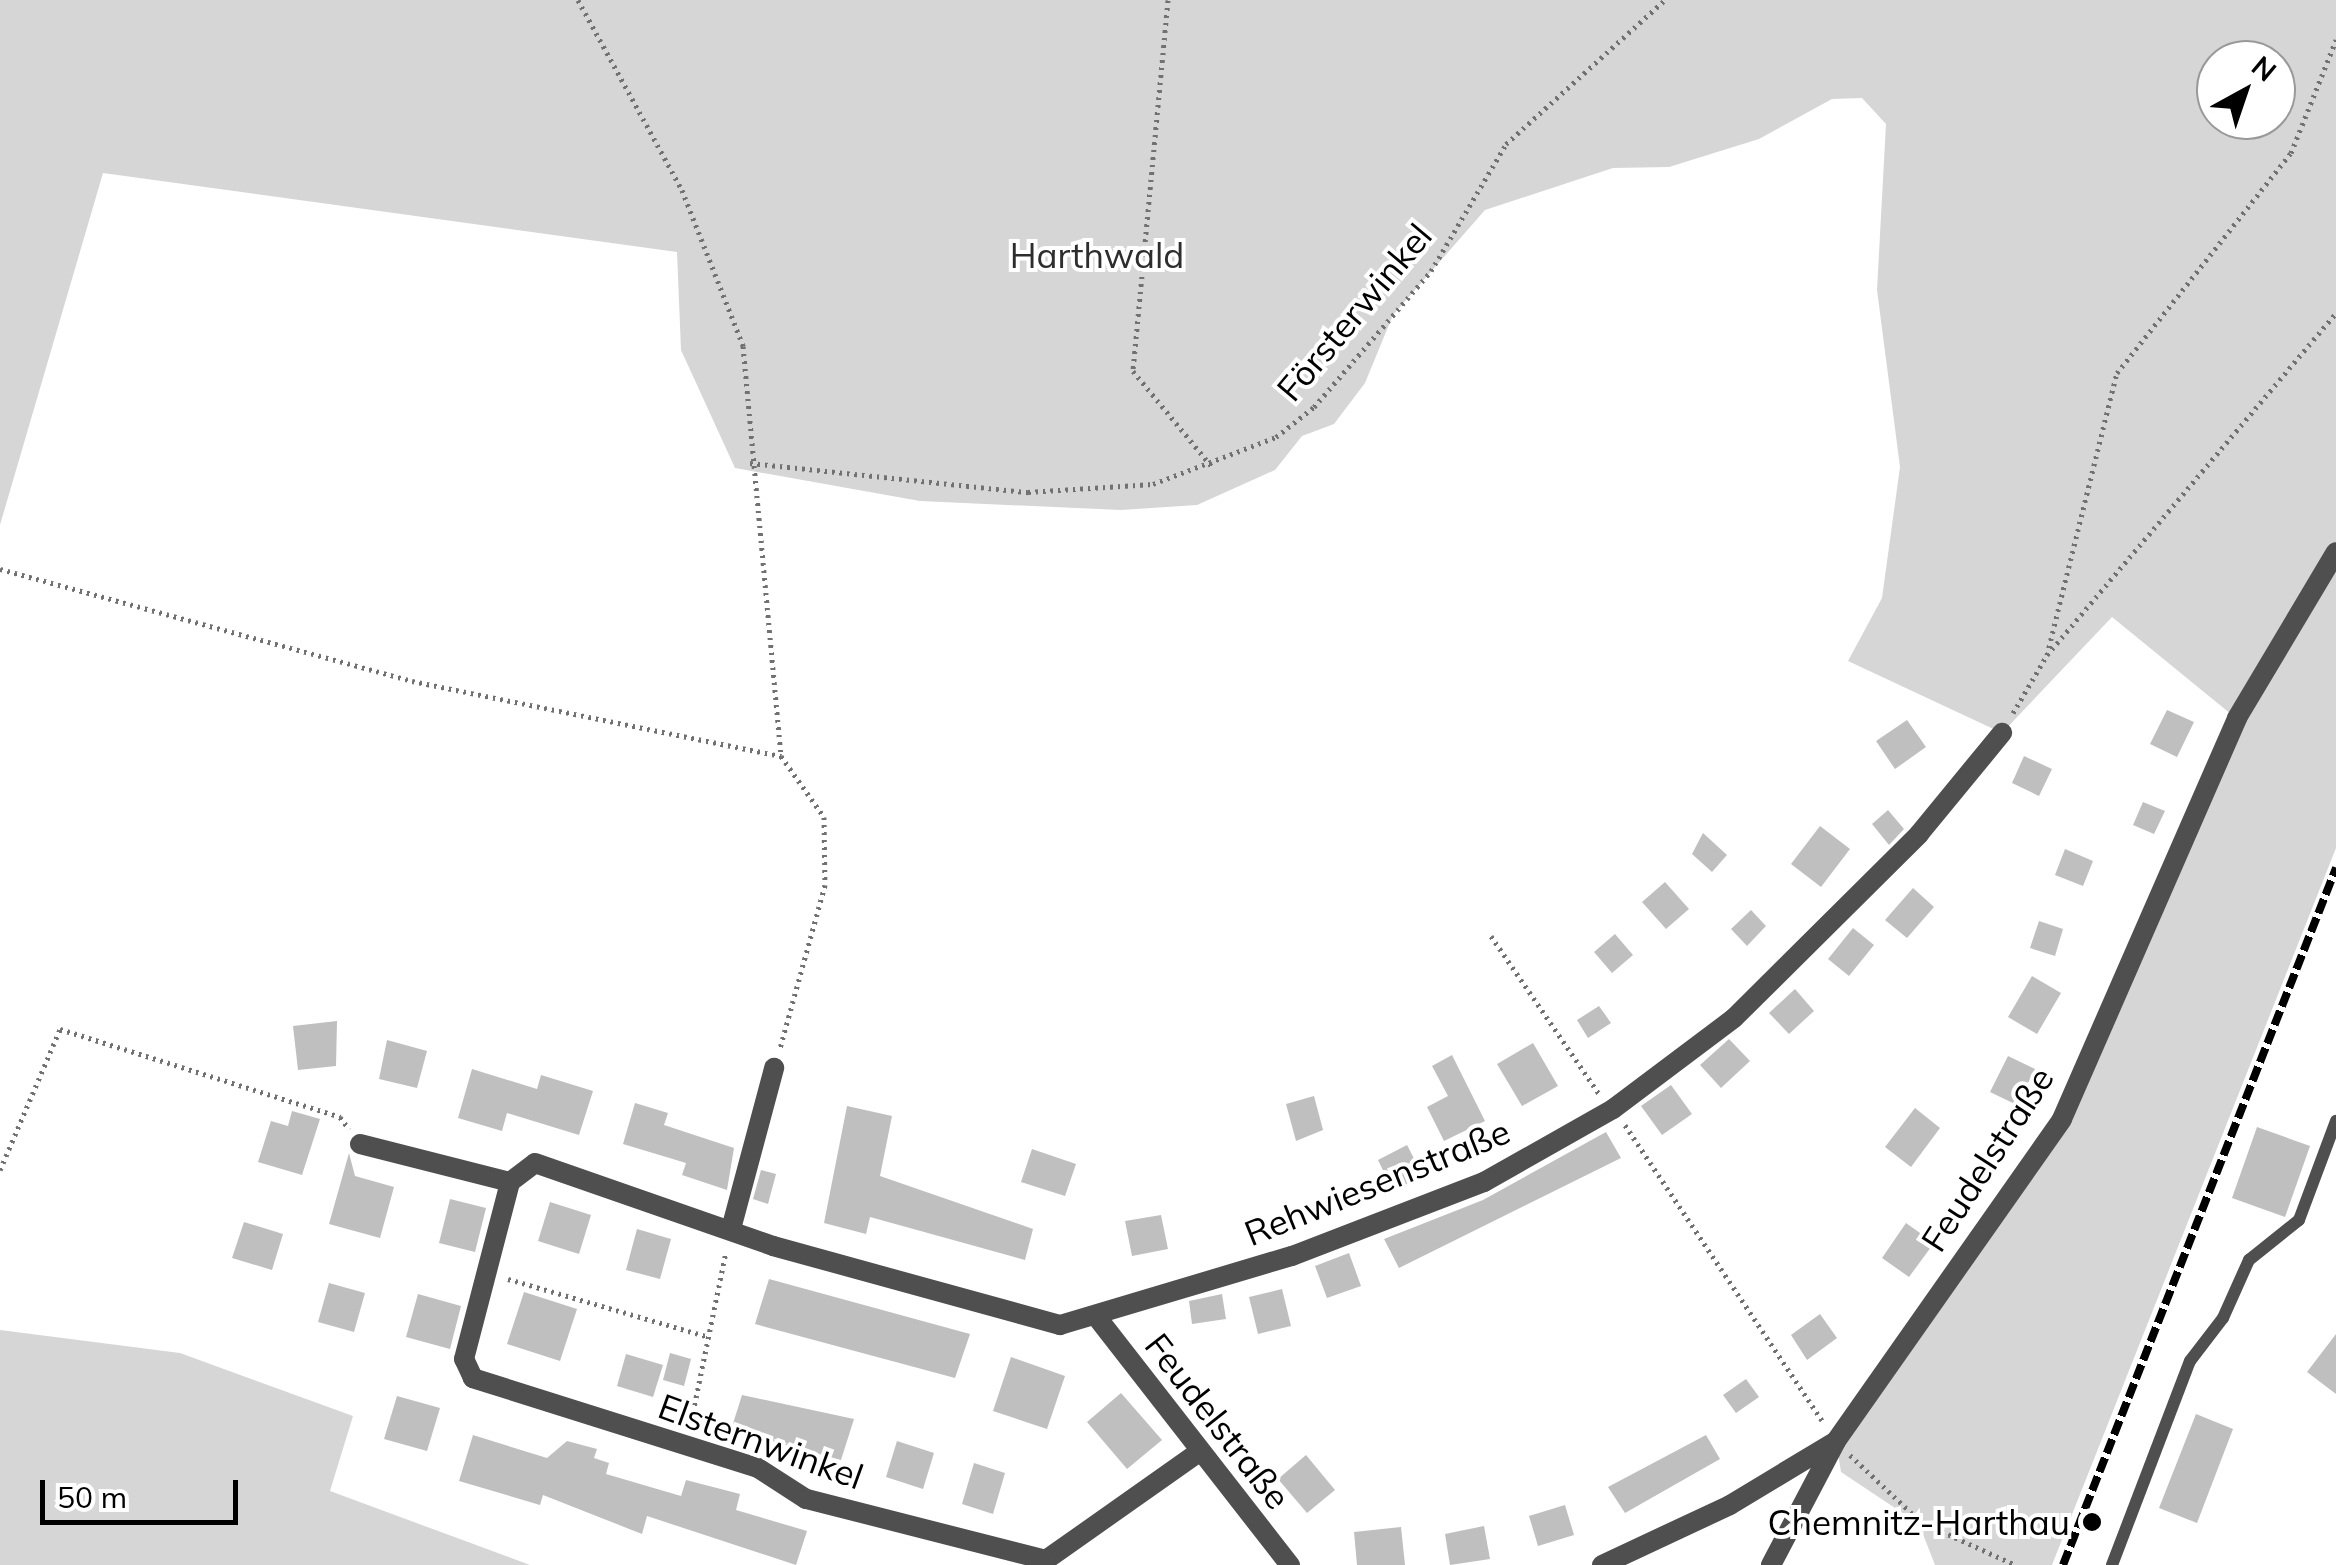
<!DOCTYPE html>
<meta charset="utf-8">
<style>
body{margin:0}
#map{position:relative;width:2336px;height:1565px;overflow:hidden;background:#fff;font-family:Mulish,sans-serif}
div>[style]{position:absolute}
.green>*{inset:0;background:#d6d6d6}
.building>*{inset:0;background:#bfbfbf}
.path>*{height:5px;margin-top:-2.5px;transform-origin:0;background:repeating-linear-gradient(90deg,#717171 0 2.5px,transparent 0 7.5px)}
.service>*{height:12px;margin:-6px;padding:0 6px;transform-origin:6px;border-radius:6px;background:#4f4f4f}
.minor>*{height:20px;margin:-10px;padding:0 10px;transform-origin:10px;border-radius:10px;background:#4f4f4f}
.rail>*{height:8px;margin-top:-4px;transform-origin:0;background:repeating-linear-gradient(90deg,#000 0 15px,transparent 0 20px)}
.dots>*{width:28px;height:28px;translate:-50% -50%;box-sizing:border-box;border:5px solid #fff;border-radius:50%}
span{translate:-50% -50%;white-space:nowrap;text-align:center;line-height:1.15;-webkit-text-stroke:8px #fff;paint-order:stroke}
.park-label{font-size:35px;color:#2d2d2d}
.street-label{font-size:35px;color:#000}
.poi-label{font-size:35px;color:#000}
.right{translate:-100% -50%;text-align:right}
.north{position:absolute;left:2196px;top:40px;width:100px;height:100px;box-sizing:border-box;background:#fff;border:2px solid #999;border-radius:50%;rotate:40deg;font-size:28px;font-weight:700;line-height:40px;text-align:center;color:#000}
.north::after{content:'';display:block;margin:auto;width:35px;height:45px;background:#000;clip-path:polygon(50% 0,100% 100%,50% 72%,0 100%)}
.scale{position:absolute;left:40px;top:1480px;width:198px;height:45px;box-sizing:border-box;border:5px solid #000;border-top:0;padding-left:12px;font-size:30px;line-height:35px;white-space:nowrap;color:#000;-webkit-text-stroke:8px #fff;paint-order:stroke}
</style>
<div id="map">
<div class="green">
<i style="clip-path:polygon(evenodd,0 0,2336px 0,2336px 848px,2052px 1565px,1935px 1565px,1919px 1524px,1841px 1472px,1836px 1441px,2062px 1119px,2237px 719px,2112px 617px,2002px 733px,1848px 661px,1882px 598px,1900px 467px,1877px 290px,1886px 124px,1862px 98px,1832px 99px,1759px 139px,1669px 167px,1613px 168px,1485px 210px,1393px 315px,1365px 383px,1334px 424px,1302px 436px,1275px 470px,1197px 505px,1121px 510px,920px 501px,735px 468px,681px 350px,677px 252px,103px 173px,0 525px,0 0,2216px 60px,2276px 60px,2276px 120px,2216px 120px,2216px 60px)"></i>
<i style="clip-path:polygon(0 1330px,180px 1353px,353px 1416px,330px 1491px,530px 1565px,0 1565px)"></i>
</div>
<div class="building">
<i style="clip-path:polygon(2167px 710px,2194px 722px,2177px 757px,2150px 744px)"></i>
<i style="clip-path:polygon(1907px 720px,1926px 747px,1895px 769px,1876px 741px)"></i>
<i style="clip-path:polygon(2024px 756px,2052px 769px,2039px 796px,2012px 783px)"></i>
<i style="clip-path:polygon(2143px 802px,2165px 811px,2154px 834px,2133px 825px)"></i>
<i style="clip-path:polygon(1888px 810px,1904px 829px,1889px 845px,1872px 824px)"></i>
<i style="clip-path:polygon(1820px 826px,1850px 849px,1821px 887px,1791px 864px)"></i>
<i style="clip-path:polygon(1703px 833px,1727px 855px,1712px 872px,1692px 854px)"></i>
<i style="clip-path:polygon(2065px 849px,2093px 861px,2083px 886px,2055px 875px)"></i>
<i style="clip-path:polygon(1665px 882px,1689px 909px,1666px 929px,1642px 902px)"></i>
<i style="clip-path:polygon(1913px 888px,1934px 907px,1907px 938px,1885px 920px)"></i>
<i style="clip-path:polygon(1751px 910px,1766px 926px,1747px 946px,1731px 929px)"></i>
<i style="clip-path:polygon(2039px 921px,2063px 929px,2055px 956px,2030px 948px)"></i>
<i style="clip-path:polygon(1853px 928px,1874px 945px,1849px 976px,1828px 959px)"></i>
<i style="clip-path:polygon(1615px 934px,1633px 955px,1612px 973px,1594px 952px)"></i>
<i style="clip-path:polygon(2032px 976px,2061px 993px,2037px 1034px,2008px 1017px)"></i>
<i style="clip-path:polygon(1795px 989px,1814px 1011px,1789px 1034px,1769px 1013px)"></i>
<i style="clip-path:polygon(1599px 1006px,1611px 1023px,1588px 1038px,1577px 1020px)"></i>
<i style="clip-path:polygon(337px 1021px,336px 1066px,298px 1070px,293px 1026px)"></i>
<i style="clip-path:polygon(1729px 1039px,1750px 1061px,1721px 1088px,1700px 1065px)"></i>
<i style="clip-path:polygon(387px 1040px,427px 1051px,417px 1088px,379px 1079px)"></i>
<i style="clip-path:polygon(1533px 1043px,1558px 1086px,1522px 1106px,1497px 1064px)"></i>
<i style="clip-path:polygon(1452px 1055px,1485px 1121px,1444px 1141px,1427px 1107px,1448px 1096px,1432px 1066px)"></i>
<i style="clip-path:polygon(2008px 1056px,2035px 1069px,2017px 1105px,1990px 1092px)"></i>
<i style="clip-path:polygon(472px 1069px,537px 1089px,541px 1075px,593px 1091px,579px 1135px,507px 1113px,502px 1131px,458px 1118px)"></i>
<i style="clip-path:polygon(1671px 1085px,1692px 1114px,1662px 1135px,1641px 1106px)"></i>
<i style="clip-path:polygon(1314px 1096px,1323px 1130px,1296px 1141px,1286px 1104px)"></i>
<i style="clip-path:polygon(635px 1103px,668px 1113px,664px 1125px,734px 1148px,727px 1190px,682px 1175px,686px 1163px,623px 1144px)"></i>
<i style="clip-path:polygon(847px 1106px,892px 1116px,880px 1176px,1033px 1229px,1025px 1260px,870px 1217px,866px 1234px,824px 1223px)"></i>
<i style="clip-path:polygon(1915px 1108px,1940px 1128px,1911px 1167px,1885px 1147px)"></i>
<i style="clip-path:polygon(292px 1111px,320px 1119px,302px 1175px,258px 1162px,271px 1121px,288px 1126px)"></i>
<i style="clip-path:polygon(2257px 1127px,2310px 1146px,2285px 1217px,2232px 1198px)"></i>
<i style="clip-path:polygon(1606px 1132px,1621px 1158px,1399px 1268px,1384px 1239px,1483px 1200px)"></i>
<i style="clip-path:polygon(1407px 1145px,1423px 1176px,1393px 1191px,1378px 1160px)"></i>
<i style="clip-path:polygon(1032px 1149px,1076px 1164px,1065px 1196px,1021px 1182px)"></i>
<i style="clip-path:polygon(349px 1153px,355px 1176px,394px 1187px,380px 1238px,329px 1224px)"></i>
<i style="clip-path:polygon(761px 1170px,776px 1174px,768px 1204px,753px 1199px)"></i>
<i style="clip-path:polygon(450px 1199px,486px 1208px,475px 1252px,439px 1243px)"></i>
<i style="clip-path:polygon(550px 1202px,591px 1215px,579px 1254px,538px 1241px)"></i>
<i style="clip-path:polygon(1161px 1215px,1168px 1249px,1132px 1256px,1125px 1221px)"></i>
<i style="clip-path:polygon(244px 1222px,283px 1234px,272px 1270px,232px 1258px)"></i>
<i style="clip-path:polygon(1906px 1223px,1934px 1243px,1909px 1277px,1882px 1258px)"></i>
<i style="clip-path:polygon(637px 1229px,671px 1239px,660px 1279px,626px 1270px)"></i>
<i style="clip-path:polygon(1349px 1253px,1361px 1286px,1327px 1298px,1315px 1266px)"></i>
<i style="clip-path:polygon(769px 1279px,970px 1334px,955px 1378px,755px 1324px)"></i>
<i style="clip-path:polygon(329px 1283px,365px 1293px,354px 1332px,318px 1322px)"></i>
<i style="clip-path:polygon(1282px 1289px,1291px 1326px,1258px 1334px,1249px 1297px)"></i>
<i style="clip-path:polygon(524px 1292px,577px 1309px,560px 1361px,507px 1344px)"></i>
<i style="clip-path:polygon(418px 1294px,461px 1306px,450px 1349px,406px 1337px)"></i>
<i style="clip-path:polygon(1222px 1294px,1226px 1319px,1192px 1324px,1189px 1301px)"></i>
<i style="clip-path:polygon(1820px 1314px,1837px 1338px,1807px 1360px,1791px 1335px)"></i>
<i style="clip-path:polygon(2336px 1334px,2336px 1394px,2307px 1372px)"></i>
<i style="clip-path:polygon(670px 1353px,691px 1359px,684px 1386px,663px 1380px)"></i>
<i style="clip-path:polygon(626px 1354px,663px 1365px,653px 1397px,617px 1386px)"></i>
<i style="clip-path:polygon(1011px 1357px,1065px 1376px,1047px 1429px,993px 1411px)"></i>
<i style="clip-path:polygon(1746px 1379px,1759px 1397px,1736px 1413px,1723px 1395px)"></i>
<i style="clip-path:polygon(1121px 1393px,1162px 1440px,1127px 1469px,1087px 1422px)"></i>
<i style="clip-path:polygon(742px 1395px,854px 1419px,841px 1460px,731px 1430px)"></i>
<i style="clip-path:polygon(397px 1396px,440px 1408px,427px 1451px,384px 1439px)"></i>
<i style="clip-path:polygon(2196px 1414px,2233px 1429px,2197px 1523px,2159px 1508px)"></i>
<i style="clip-path:polygon(473px 1435px,547px 1458px,567px 1441px,597px 1449px,594px 1458px,609px 1463px,606px 1474px,681px 1496px,686px 1480px,740px 1494px,736px 1510px,807px 1531px,796px 1565px,647px 1516px,642px 1534px,543px 1495px,540px 1505px,459px 1481px)"></i>
<i style="clip-path:polygon(1706px 1435px,1720px 1459px,1625px 1513px,1608px 1487px)"></i>
<i style="clip-path:polygon(897px 1441px,934px 1453px,923px 1489px,886px 1477px)"></i>
<i style="clip-path:polygon(1306px 1455px,1335px 1490px,1307px 1513px,1278px 1479px)"></i>
<i style="clip-path:polygon(974px 1463px,1005px 1473px,993px 1514px,962px 1504px)"></i>
<i style="clip-path:polygon(1565px 1505px,1574px 1535px,1538px 1546px,1529px 1516px)"></i>
<i style="clip-path:polygon(1484px 1526px,1490px 1559px,1450px 1565px,1445px 1534px)"></i>
<i style="clip-path:polygon(1401px 1527px,1405px 1565px,1357px 1565px,1354px 1532px)"></i>
</div>
<div class="path">
<i style="left:578px;top:0;width:217px;rotate:61.3deg"></i>
<i style="left:682px;top:190px;width:168px;rotate:68.6deg"></i>
<i style="left:743px;top:346px;width:412px;rotate:84.7deg"></i>
<i style="left:781px;top:756px;width:75px;rotate:54.8deg"></i>
<i style="left:824px;top:817px;width:68px;rotate:89.2deg"></i>
<i style="left:825px;top:885px;width:169px;rotate:105.4deg"></i>
<i style="left:1168px;top:0;width:373px;rotate:95.4deg"></i>
<i style="left:1133px;top:371px;width:124px;rotate:50.5deg"></i>
<i style="left:750px;top:463px;width:280px;rotate:6deg"></i>
<i style="left:1028px;top:492px;width:125px;rotate:-3.7deg"></i>
<i style="left:1153px;top:484px;width:132px;rotate:-20.9deg"></i>
<i style="left:1276px;top:437px;width:48px;rotate:-38.3deg"></i>
<i style="left:1314px;top:407px;width:179px;rotate:-49.3deg"></i>
<i style="left:1431px;top:271px;width:147px;rotate:-59.4deg"></i>
<i style="left:1506px;top:144px;width:215px;rotate:-42.2deg"></i>
<i style="left:0;top:569px;width:427px;rotate:15.2deg"></i>
<i style="left:412px;top:681px;width:377px;rotate:11.5deg"></i>
<i style="left:2047px;top:655px;width:291px;rotate:-76.1deg"></i>
<i style="left:2117px;top:373px;width:280px;rotate:-51.7deg"></i>
<i style="left:2291px;top:153px;width:122px;rotate:-68.3deg"></i>
<i style="left:2013px;top:713px;width:67px;rotate:-59.6deg"></i>
<i style="left:2047px;top:655px;width:448px;rotate:-49.8deg"></i>
<i style="left:1491px;top:936px;width:191px;rotate:55.6deg"></i>
<i style="left:1625px;top:1125px;width:355px;rotate:56.3deg"></i>
<i style="left:0;top:1170px;width:153px;rotate:-66.9deg"></i>
<i style="left:60px;top:1029px;width:294px;rotate:17.4deg"></i>
<i style="left:340px;top:1117px;width:15px;rotate:53deg"></i>
<i style="left:508px;top:1279px;width:209px;rotate:16.1deg"></i>
<i style="left:690px;top:1427px;width:179px;rotate:-78.4deg"></i>
<i style="left:1850px;top:1455px;width:98px;rotate:43.3deg"></i>
<i style="left:1921px;top:1522px;width:104px;rotate:24.4deg"></i>
</div>
<div class="service">
<i style="left:2112px;top:1565px;width:218px;rotate:-69.1deg"></i>
<i style="left:2190px;top:1361px;width:54px;rotate:-52.5deg"></i>
<i style="left:2223px;top:1318px;width:64px;rotate:-65.9deg"></i>
<i style="left:2249px;top:1260px;width:64px;rotate:-38.7deg"></i>
<i style="left:2299px;top:1220px;width:106px;rotate:-69.5deg"></i>
</div>
<div class="minor">
<i style="left:360px;top:1144px;width:155px;rotate:14.2deg"></i>
<i style="left:731px;top:1229px;width:167px;rotate:-75deg"></i>
<i style="left:1096px;top:1316px;width:316px;rotate:52.1deg"></i>
<i style="left:1199px;top:1452px;width:187px;rotate:144.8deg"></i>
<i style="left:1046px;top:1560px;width:248px;rotate:-165.7deg"></i>
<i style="left:806px;top:1499px;width:57px;rotate:-147.1deg"></i>
<i style="left:758px;top:1468px;width:299px;rotate:-162.5deg"></i>
<i style="left:473px;top:1378px;width:21px;rotate:-115deg"></i>
<i style="left:464px;top:1359px;width:183px;rotate:-75.4deg"></i>
<i style="left:510px;top:1182px;width:31px;rotate:-37deg"></i>
<i style="left:535px;top:1163px;width:252px;rotate:19.2deg"></i>
<i style="left:773px;top:1246px;width:298px;rotate:15.4deg"></i>
<i style="left:1060px;top:1325px;width:242px;rotate:-16.6deg"></i>
<i style="left:1292px;top:1256px;width:206px;rotate:-21.1deg"></i>
<i style="left:1484px;top:1182px;width:148px;rotate:-29.5deg"></i>
<i style="left:1613px;top:1109px;width:151px;rotate:-36.9deg"></i>
<i style="left:1734px;top:1018px;width:261px;rotate:-44.8deg"></i>
<i style="left:1919px;top:834px;width:131px;rotate:-50.6deg"></i>
<i style="left:1602px;top:1565px;width:141px;rotate:-25.1deg"></i>
<i style="left:1730px;top:1505px;width:124px;rotate:-31.1deg"></i>
<i style="left:1836px;top:1441px;width:393px;rotate:-54.9deg"></i>
<i style="left:2062px;top:1119px;width:438px;rotate:-66.4deg"></i>
<i style="left:2237px;top:718px;width:193px;rotate:-59.2deg"></i>
<i style="left:1771px;top:1565px;width:138px;rotate:-62.3deg"></i>
</div>
<div class="rail">
<i style="left:2063px;top:1565px;width:749px;rotate:-68.61deg"></i>
</div>
<div class="dots">
<i style="left:2092px;top:1522px;background:#000"></i>
</div>
<div class="park-label">
<span style="left:1097px;top:255px">Harthwald</span>
</div>
<div class="street-label">
<span style="left:1354px;top:312px;rotate:-50deg">Försterwinkel</span>
<span style="left:1987px;top:1159px;rotate:-57deg">Feudelstraße</span>
<span style="left:1377px;top:1182px;rotate:-22deg">Rehwiesenstraße</span>
<span style="left:1218px;top:1421px;rotate:52deg">Feudelstraße</span>
<span style="left:761px;top:1441px;rotate:20deg">Elsternwinkel</span>
</div>
<div class="poi-label">
<span class="right" style="left:2070px;top:1522px">Chemnitz-Harthau</span>
</div>
<div class="north">N</div>
<div class="scale">50 m</div>
</div>
